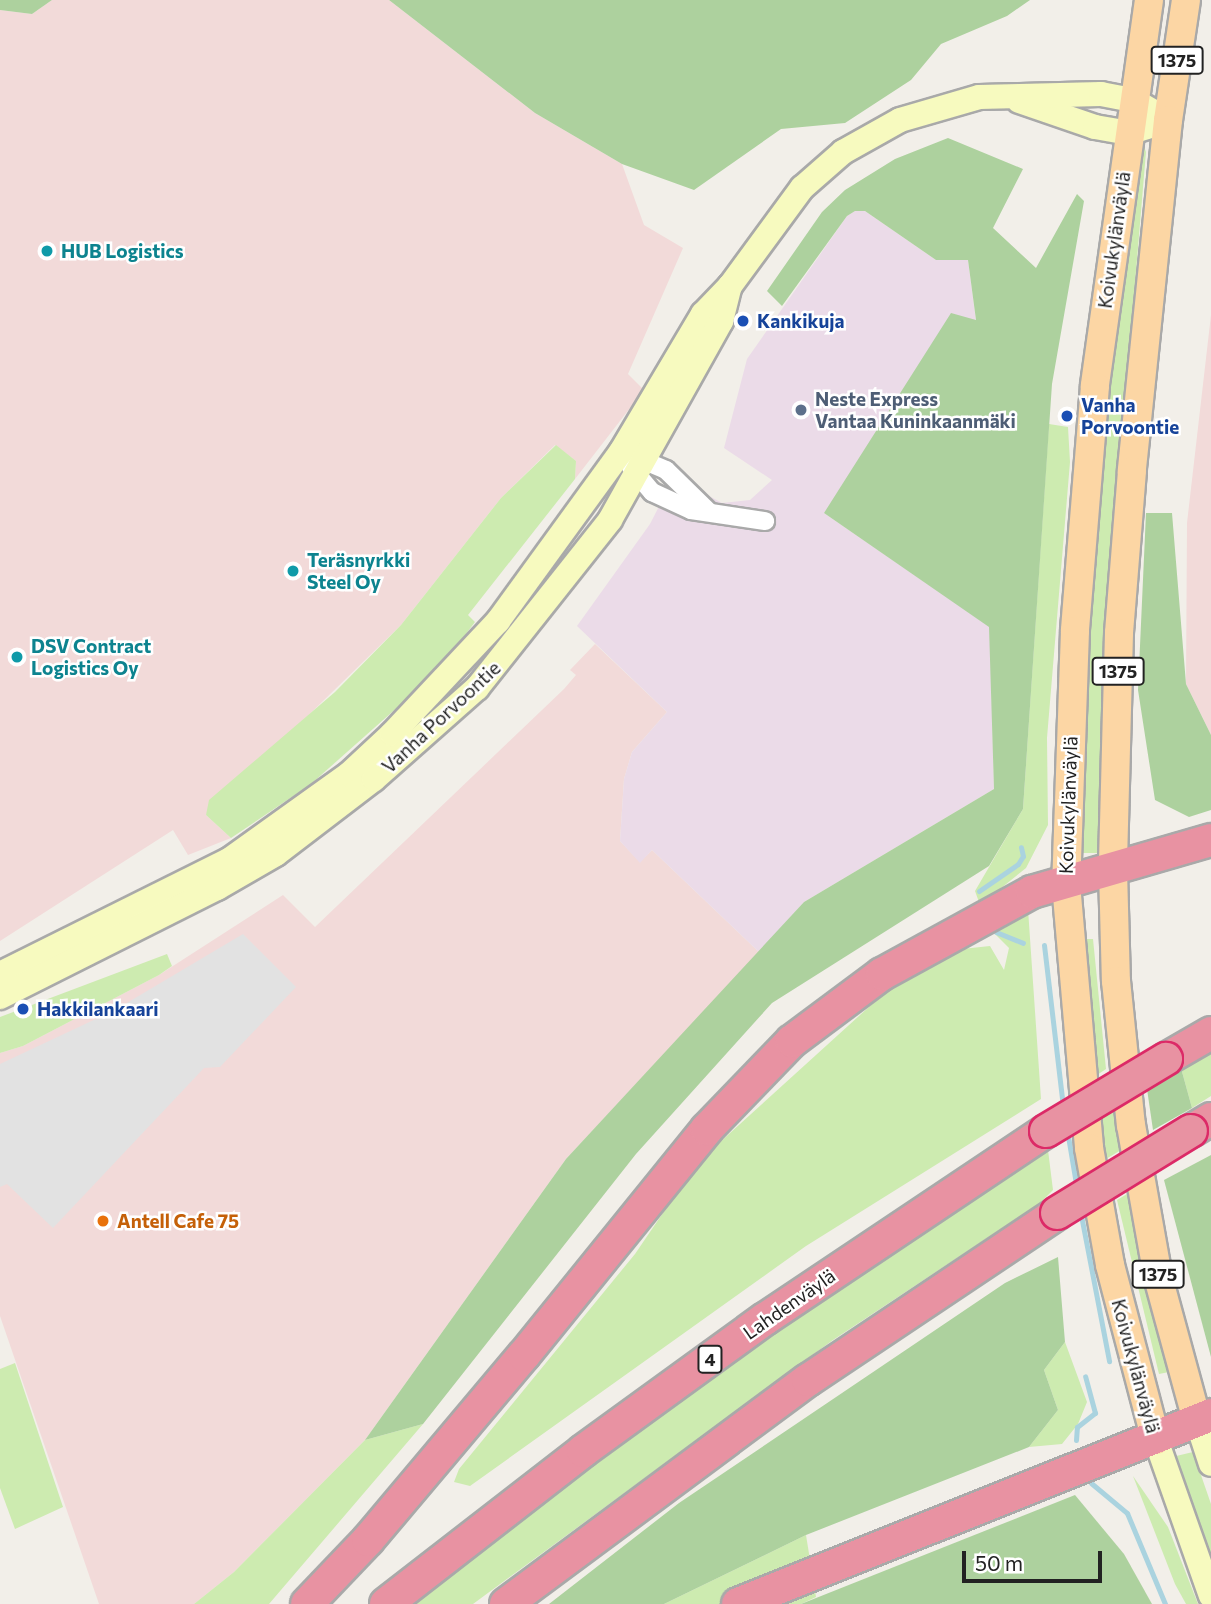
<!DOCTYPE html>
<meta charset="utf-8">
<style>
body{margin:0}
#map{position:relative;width:1211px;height:1604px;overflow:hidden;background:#f2efe9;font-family:Commissioner,sans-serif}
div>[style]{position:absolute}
.commercial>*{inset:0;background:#f2dad9}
.industrial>*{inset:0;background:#ebdbe8}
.grass>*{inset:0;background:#cdebb0}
.forest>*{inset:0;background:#add19e}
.parking>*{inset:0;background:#e2e2e2}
.stream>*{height:5px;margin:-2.5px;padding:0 2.5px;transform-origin:2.5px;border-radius:2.5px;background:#aad3df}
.roads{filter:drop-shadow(2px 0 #a9a9a9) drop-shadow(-2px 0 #a9a9a9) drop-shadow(0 2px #a9a9a9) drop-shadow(0 -2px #a9a9a9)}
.minor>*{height:18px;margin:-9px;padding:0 9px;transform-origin:9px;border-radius:9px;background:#fff}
.secondary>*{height:24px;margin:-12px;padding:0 12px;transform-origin:12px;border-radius:12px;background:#f7fabf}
.primary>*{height:28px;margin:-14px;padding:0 14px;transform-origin:14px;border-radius:14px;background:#fcd6a4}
.motorway>*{height:32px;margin:-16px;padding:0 16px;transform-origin:16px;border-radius:16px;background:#e892a2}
.bridges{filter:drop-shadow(2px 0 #dc2a67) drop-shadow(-2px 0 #dc2a67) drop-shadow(0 2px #dc2a67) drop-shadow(0 -2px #dc2a67)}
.motorway-bridge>*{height:32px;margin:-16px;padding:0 16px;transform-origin:16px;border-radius:16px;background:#e892a2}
.dots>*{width:19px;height:19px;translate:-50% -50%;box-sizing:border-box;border:4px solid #fff;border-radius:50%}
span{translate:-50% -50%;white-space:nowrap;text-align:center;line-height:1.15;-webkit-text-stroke:5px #fff;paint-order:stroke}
.shield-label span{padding:2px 5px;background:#fff;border:2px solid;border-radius:5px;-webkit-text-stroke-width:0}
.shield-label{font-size:18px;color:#222;font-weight:700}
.street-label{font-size:19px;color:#222}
.culture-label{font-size:19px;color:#0d838f;font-weight:700}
.left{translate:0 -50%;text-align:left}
.transit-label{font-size:19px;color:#164399;font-weight:700}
.service-label{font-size:19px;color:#4e5e75;font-weight:700}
.food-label{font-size:19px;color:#c56008;font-weight:700}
.scale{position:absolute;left:962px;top:1551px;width:140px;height:32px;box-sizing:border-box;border:4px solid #222;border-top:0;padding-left:9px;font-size:21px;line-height:24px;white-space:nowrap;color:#222;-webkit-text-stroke:5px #fff;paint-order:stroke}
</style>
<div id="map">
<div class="commercial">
<i style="clip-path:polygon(52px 0,389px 0,535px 113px,622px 164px,644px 225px,683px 248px,628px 374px,644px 390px,575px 479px,576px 461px,555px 445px,501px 498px,401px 625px,206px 815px,231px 838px,188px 855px,173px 830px,0 941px,0 10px,32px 14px)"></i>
<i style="clip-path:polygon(1211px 315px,1211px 735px,1186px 684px,1187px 523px)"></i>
<i style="clip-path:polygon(595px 644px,667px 712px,632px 752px,624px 779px,620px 841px,640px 862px,652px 850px,759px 952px,566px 1159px,365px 1440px,234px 1572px,194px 1604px,99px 1604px,0 1316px,0 1053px,23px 1046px,159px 975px,283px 895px,315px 927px,564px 689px,576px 675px,570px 670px)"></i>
</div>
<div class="industrial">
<i style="clip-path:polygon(855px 211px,865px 211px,936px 260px,968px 260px,976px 321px,824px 513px,990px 627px,994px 789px,804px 902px,759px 952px,652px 850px,640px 863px,620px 841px,624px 779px,632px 752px,667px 712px,577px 626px,650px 524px,674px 477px,722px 503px,750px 500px,772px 480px,724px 448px,747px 359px,847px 216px)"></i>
</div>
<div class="grass">
<i style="clip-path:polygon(1143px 143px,1146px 152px,1103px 665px,1101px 853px,1079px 853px,1078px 772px,1110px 369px)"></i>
<i style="clip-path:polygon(1049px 424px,1068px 427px,1070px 462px,1047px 738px,1048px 825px,1026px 868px,980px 905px,975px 891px,1023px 809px)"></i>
<i style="clip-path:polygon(556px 445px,576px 461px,575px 479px,468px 615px,475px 622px,436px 673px,311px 784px,231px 838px,206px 815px,209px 800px,335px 692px,401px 625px,501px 498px)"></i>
<i style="clip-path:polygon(1028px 909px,1041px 1099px,806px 1246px,470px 1486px,454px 1482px,459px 1469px,635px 1254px,697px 1163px,881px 996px,962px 949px,990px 946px,1004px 970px,1009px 948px,989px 928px)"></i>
<i style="clip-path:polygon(1082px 939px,1093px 939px,1106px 1069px,1094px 1077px)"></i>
<i style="clip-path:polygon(167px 954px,172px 966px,159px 975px,23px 1046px,0 1053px,0 1017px)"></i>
<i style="clip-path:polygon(1211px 1051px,1211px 1096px,1192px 1108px,1181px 1068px)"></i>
<i style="clip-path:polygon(1114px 1110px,1121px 1150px,1106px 1159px,1099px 1119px)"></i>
<i style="clip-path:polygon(1048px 1150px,1053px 1190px,1040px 1203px,833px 1340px,473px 1604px,405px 1604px,807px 1308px)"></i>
<i style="clip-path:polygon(1127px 1194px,1169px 1372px,1159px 1374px,1117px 1200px)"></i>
<i style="clip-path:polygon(1065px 1342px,1087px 1402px,1078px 1424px,1062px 1444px,1029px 1447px,1058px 1410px,1044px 1370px)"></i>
<i style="clip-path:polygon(15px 1363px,63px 1507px,15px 1529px,0 1488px,0 1369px)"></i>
<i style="clip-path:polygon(423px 1424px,269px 1604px,194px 1604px,234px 1572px,365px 1440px)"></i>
<i style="clip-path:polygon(1193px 1452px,1211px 1504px,1211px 1563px,1172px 1457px)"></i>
<i style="clip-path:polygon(1133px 1476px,1168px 1527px,1198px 1604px,1186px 1604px,1175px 1584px)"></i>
<i style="clip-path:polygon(806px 1535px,816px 1597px,801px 1604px,664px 1604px)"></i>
</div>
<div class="forest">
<i style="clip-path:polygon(0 0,52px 0,32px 14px,0 10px)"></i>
<i style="clip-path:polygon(389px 0,1030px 0,1007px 16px,941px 44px,911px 80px,845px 123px,781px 129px,694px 190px,622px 164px,535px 113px)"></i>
<i style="clip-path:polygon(948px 138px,1023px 169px,993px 228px,1036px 268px,1077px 194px,1084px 201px,1052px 384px,1023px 809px,989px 866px,772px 1003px,636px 1154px,423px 1424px,365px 1440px,566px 1159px,804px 902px,994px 789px,989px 627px,824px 513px,951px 313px,976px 320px,968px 260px,936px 260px,865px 211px,855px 211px,847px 216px,782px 306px,767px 291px,822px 212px,845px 190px,895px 159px)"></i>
<i style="clip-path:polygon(1146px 513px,1172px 513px,1186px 684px,1211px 735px,1211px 810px,1189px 817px,1155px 800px,1138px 690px)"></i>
<i style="clip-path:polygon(1181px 1068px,1192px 1108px,1153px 1130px,1147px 1089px)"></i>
<i style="clip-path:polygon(1211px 1155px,1211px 1357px,1164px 1180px)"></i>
<i style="clip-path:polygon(1058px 1257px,1065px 1342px,1044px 1370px,1058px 1410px,1029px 1447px,806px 1535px,664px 1604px,549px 1604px,679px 1503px,1005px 1283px)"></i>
<i style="clip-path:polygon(1075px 1495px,1124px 1554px,1152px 1604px,801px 1604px)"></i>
</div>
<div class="parking">
<i style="clip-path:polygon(243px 934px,296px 987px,220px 1067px,204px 1068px,53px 1228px,7px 1184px,0 1187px,0 1064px,115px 1010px)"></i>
</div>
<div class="stream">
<i style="left:979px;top:891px;width:47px;rotate:-34.7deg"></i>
<i style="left:1018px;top:864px;width:9px;rotate:-58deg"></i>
<i style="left:1023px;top:856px;width:9px;rotate:-103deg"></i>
<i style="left:996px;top:932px;width:29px;rotate:22deg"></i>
<i style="left:1044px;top:945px;width:163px;rotate:83.3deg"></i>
<i style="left:1067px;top:1130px;width:61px;rotate:80.5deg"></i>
<i style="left:1080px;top:1210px;width:154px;rotate:79.1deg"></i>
<i style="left:1076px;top:1440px;width:13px;rotate:-86deg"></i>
<i style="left:1077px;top:1427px;width:23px;rotate:-38deg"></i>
<i style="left:1095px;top:1413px;width:38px;rotate:-105deg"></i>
<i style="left:1091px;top:1483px;width:47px;rotate:39.8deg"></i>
<i style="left:1127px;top:1513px;width:99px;rotate:67.3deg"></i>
</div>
<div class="roads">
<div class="minor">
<i style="left:633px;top:456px;width:36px;rotate:23deg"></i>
<i style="left:666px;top:470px;width:59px;rotate:44.3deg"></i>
<i style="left:631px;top:467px;width:33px;rotate:50deg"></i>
<i style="left:652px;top:492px;width:43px;rotate:24.8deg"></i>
<i style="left:691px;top:510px;width:75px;rotate:8.5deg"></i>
</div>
<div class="secondary">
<i style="left:1019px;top:101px;width:80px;rotate:18.9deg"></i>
<i style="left:1095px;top:127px;width:34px;rotate:10deg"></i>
<i style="left:1128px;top:133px;width:21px;rotate:-17deg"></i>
<i style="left:0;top:974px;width:256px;rotate:-26.5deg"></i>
<i style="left:229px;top:860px;width:148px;rotate:-35.6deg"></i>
<i style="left:349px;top:774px;width:59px;rotate:-42.9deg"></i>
<i style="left:392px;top:734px;width:155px;rotate:-46.8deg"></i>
<i style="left:498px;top:621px;width:209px;rotate:-54deg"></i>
<i style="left:621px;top:452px;width:161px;rotate:-59.3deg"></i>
<i style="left:703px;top:314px;width:39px;rotate:-46deg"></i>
<i style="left:730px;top:286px;width:122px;rotate:-53.7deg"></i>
<i style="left:802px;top:188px;width:55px;rotate:-41.3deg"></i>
<i style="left:843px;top:152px;width:65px;rotate:-29.3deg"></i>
<i style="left:900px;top:120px;width:82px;rotate:-16.2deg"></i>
<i style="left:979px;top:97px;width:122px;rotate:-1.4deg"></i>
<i style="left:1101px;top:94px;width:33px;rotate:11deg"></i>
<i style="left:1133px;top:100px;width:40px;rotate:29.7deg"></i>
<i style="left:0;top:997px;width:243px;rotate:-26.7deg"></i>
<i style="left:217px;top:888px;width:68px;rotate:-30deg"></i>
<i style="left:276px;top:854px;width:123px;rotate:-37.4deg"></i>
<i style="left:374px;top:779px;width:137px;rotate:-41.5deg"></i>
<i style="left:477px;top:688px;width:214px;rotate:-51.6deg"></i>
<i style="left:610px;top:520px;width:228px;rotate:-60.8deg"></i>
<i style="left:721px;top:321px;width:36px;rotate:-76deg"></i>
<i style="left:1197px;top:1421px;width:45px;rotate:72deg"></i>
<i style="left:1156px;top:1440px;width:165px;rotate:70.6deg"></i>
</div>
<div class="primary">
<i style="left:1149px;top:0;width:390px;rotate:98deg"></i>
<i style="left:1095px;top:386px;width:246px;rotate:94.7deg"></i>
<i style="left:1075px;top:631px;width:253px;rotate:92deg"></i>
<i style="left:1066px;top:884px;width:265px;rotate:85deg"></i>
<i style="left:1089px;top:1148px;width:119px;rotate:79.8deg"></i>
<i style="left:1110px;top:1265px;width:181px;rotate:75.3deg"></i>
<i style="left:1186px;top:0;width:121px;rotate:98.5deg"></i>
<i style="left:1168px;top:120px;width:353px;rotate:95.9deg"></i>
<i style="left:1132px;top:471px;width:163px;rotate:94.6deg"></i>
<i style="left:1119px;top:633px;width:237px;rotate:91.5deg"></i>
<i style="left:1113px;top:870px;width:111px;rotate:88.5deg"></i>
<i style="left:1116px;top:981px;width:145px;rotate:84.1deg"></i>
<i style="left:1131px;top:1125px;width:154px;rotate:79.9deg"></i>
<i style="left:1158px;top:1277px;width:149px;rotate:74.8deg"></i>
</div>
<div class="motorway">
<i style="left:1166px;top:1059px;width:52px;rotate:-30deg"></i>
<i style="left:1191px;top:1131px;width:23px;rotate:-31deg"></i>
<i style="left:307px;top:1604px;width:88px;rotate:-46.4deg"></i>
<i style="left:368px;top:1540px;width:242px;rotate:-49.9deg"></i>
<i style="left:524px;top:1355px;width:291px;rotate:-51deg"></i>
<i style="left:707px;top:1129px;width:122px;rotate:-46deg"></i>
<i style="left:792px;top:1041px;width:112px;rotate:-36.7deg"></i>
<i style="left:882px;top:974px;width:171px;rotate:-28.7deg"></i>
<i style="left:1032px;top:892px;width:186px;rotate:-16.2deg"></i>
<i style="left:386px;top:1604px;width:249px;rotate:-37.8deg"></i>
<i style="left:583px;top:1451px;width:225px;rotate:-36deg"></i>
<i style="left:765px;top:1319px;width:338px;rotate:-33.8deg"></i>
<i style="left:506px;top:1604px;width:376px;rotate:-36.6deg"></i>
<i style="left:808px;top:1380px;width:300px;rotate:-33.8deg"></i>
<i style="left:738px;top:1604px;width:509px;rotate:-21.78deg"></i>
</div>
</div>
<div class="bridges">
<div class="motorway-bridge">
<i style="left:1046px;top:1131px;width:140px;rotate:-31deg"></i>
<i style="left:1057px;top:1213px;width:157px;rotate:-31.5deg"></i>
</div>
</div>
<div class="dots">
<i style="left:47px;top:251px;background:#0f9aa8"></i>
<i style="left:743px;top:321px;background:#1a4fb4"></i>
<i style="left:801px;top:410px;background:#5c6f8a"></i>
<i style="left:1067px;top:416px;background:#1a4fb4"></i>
<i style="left:293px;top:571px;background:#0f9aa8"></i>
<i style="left:17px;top:657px;background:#0f9aa8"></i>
<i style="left:23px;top:1009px;background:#1a4fb4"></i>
<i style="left:103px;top:1221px;background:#e8710a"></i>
</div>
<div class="shield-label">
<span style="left:1177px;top:60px">1375</span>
<span style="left:1118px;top:671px">1375</span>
<span style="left:1158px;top:1274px">1375</span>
<span style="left:710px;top:1359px">4</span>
</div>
<div class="street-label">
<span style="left:1114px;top:240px;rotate:-82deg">Koivukylänväylä</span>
<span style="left:441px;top:717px;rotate:-43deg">Vanha Porvoontie</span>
<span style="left:1068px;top:805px;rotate:-88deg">Koivukylänväylä</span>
<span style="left:789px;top:1304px;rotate:-35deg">Lahdenväylä</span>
<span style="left:1136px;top:1366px;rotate:75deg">Koivukylänväylä</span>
</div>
<div class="culture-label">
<span class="left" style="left:61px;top:251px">HUB Logistics</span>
<span class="left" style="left:307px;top:571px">Teräsnyrkki<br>Steel Oy</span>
<span class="left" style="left:31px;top:657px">DSV Contract<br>Logistics Oy</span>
</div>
<div class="transit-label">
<span class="left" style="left:757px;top:321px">Kankikuja</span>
<span class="left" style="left:1081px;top:416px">Vanha<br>Porvoontie</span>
<span class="left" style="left:37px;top:1009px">Hakkilankaari</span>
</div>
<div class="service-label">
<span class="left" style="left:815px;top:410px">Neste Express<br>Vantaa Kuninkaanmäki</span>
</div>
<div class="food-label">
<span class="left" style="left:117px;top:1221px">Antell Cafe 75</span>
</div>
<div class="scale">50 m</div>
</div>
